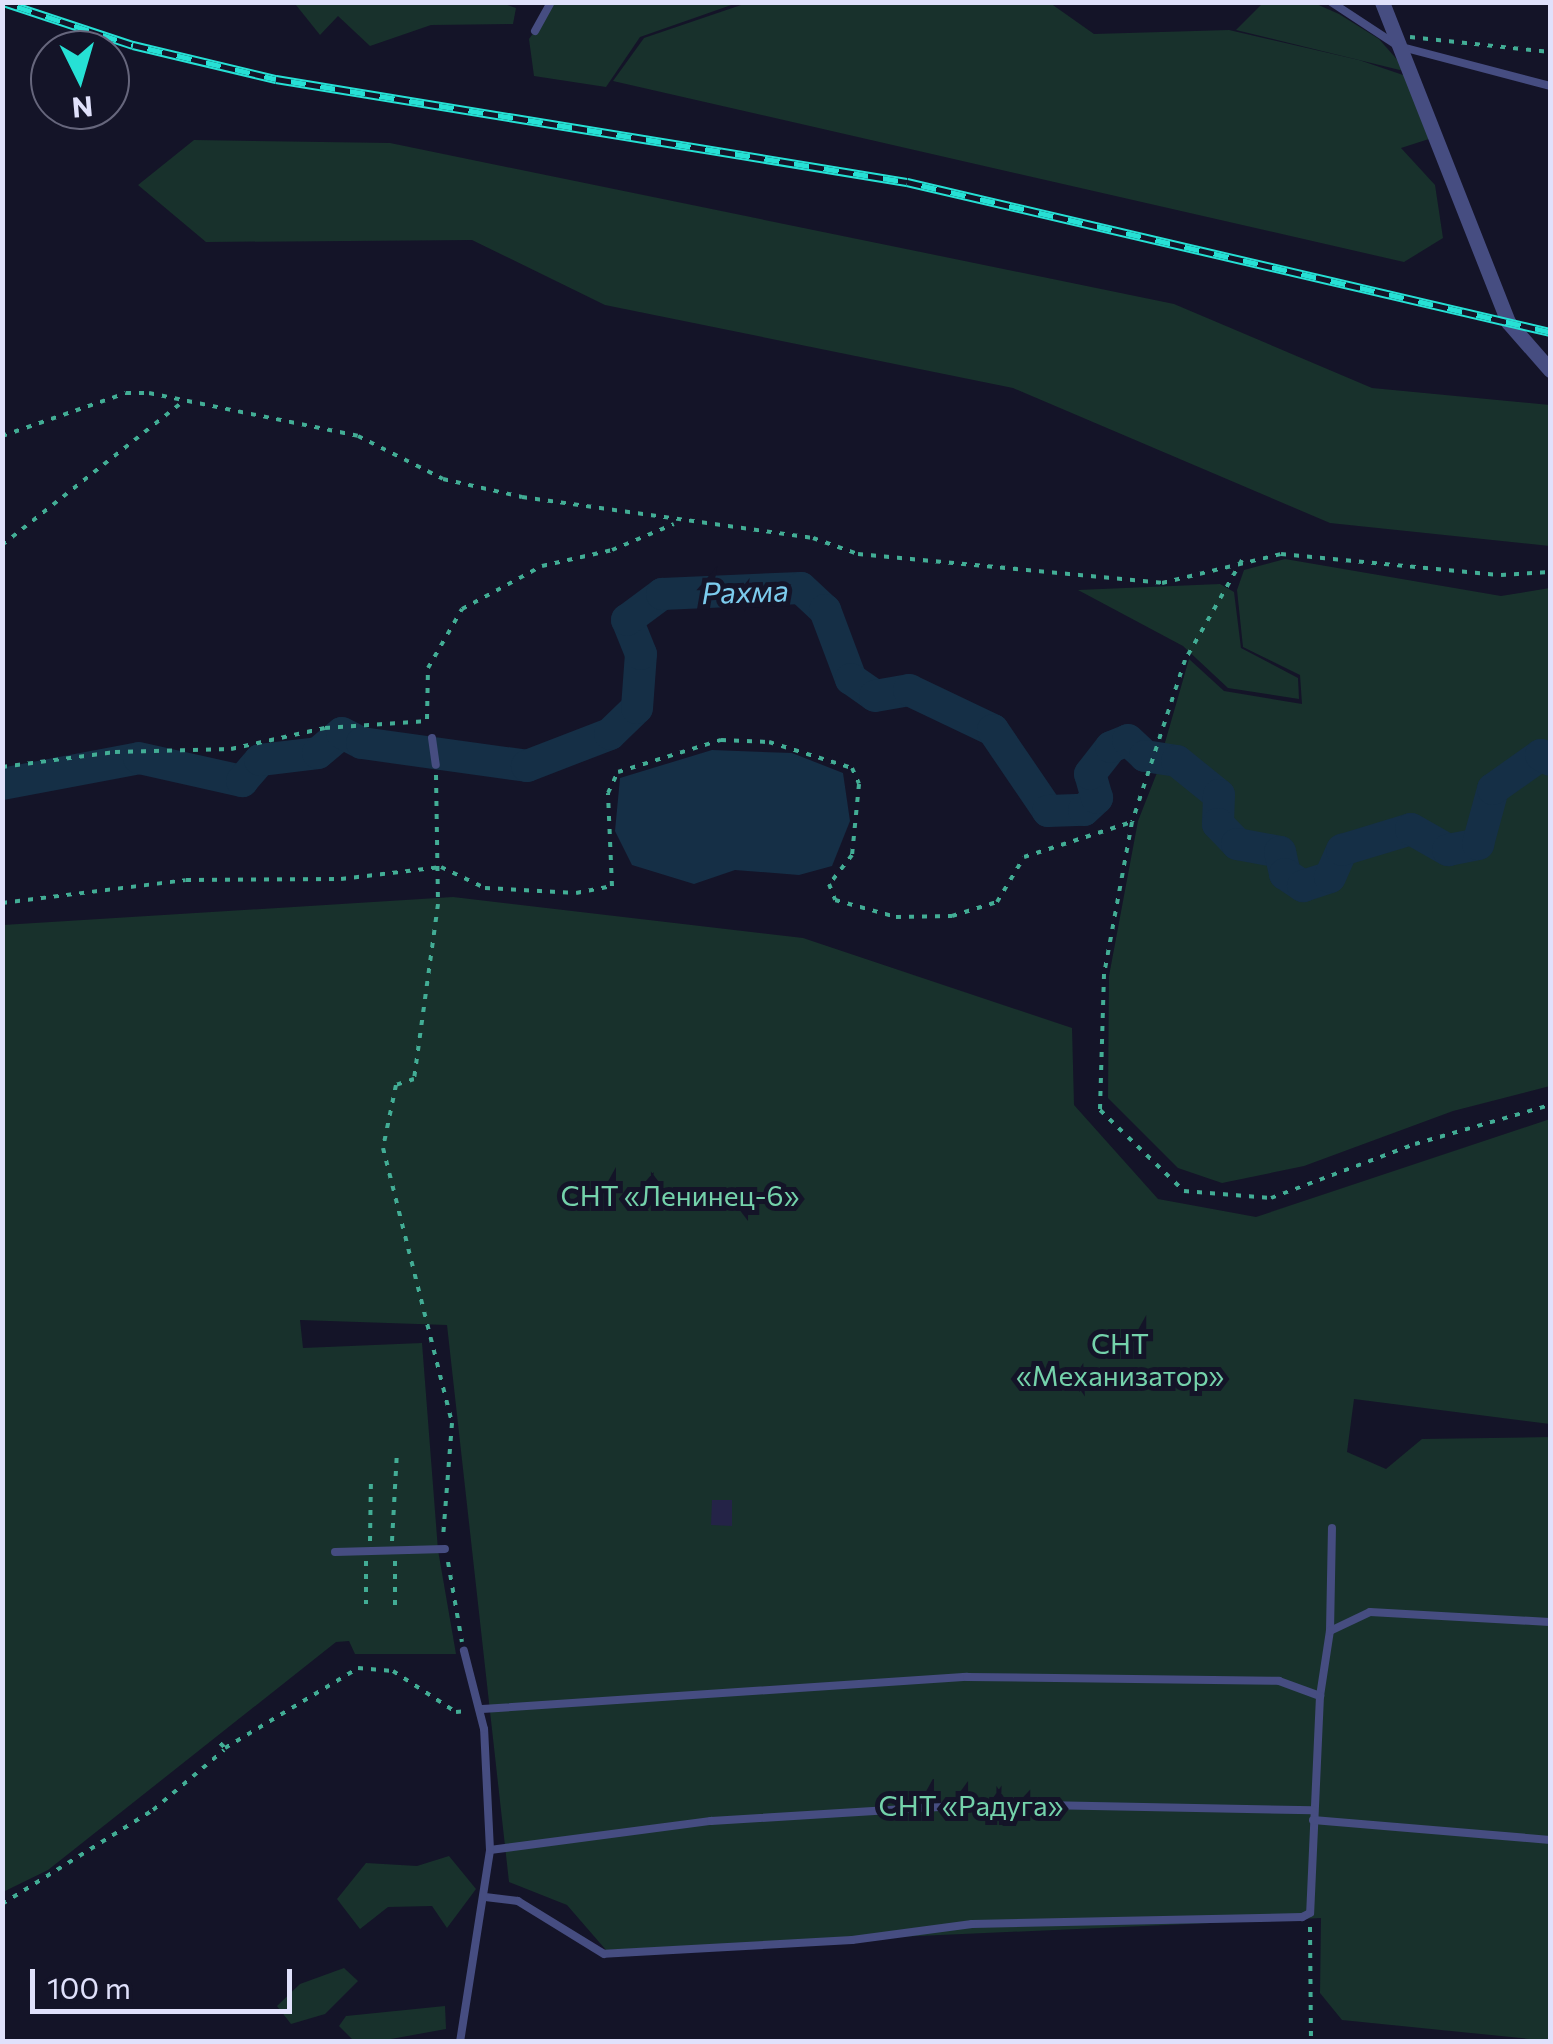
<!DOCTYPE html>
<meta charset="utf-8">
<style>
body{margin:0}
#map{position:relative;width:1553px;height:2044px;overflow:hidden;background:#141428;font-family:Commissioner,sans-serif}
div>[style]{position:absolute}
.green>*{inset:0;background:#18312c}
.water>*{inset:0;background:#152f46}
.river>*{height:32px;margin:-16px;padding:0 16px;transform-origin:16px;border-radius:16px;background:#152f46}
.building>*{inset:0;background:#242347}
.path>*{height:4px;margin-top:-2px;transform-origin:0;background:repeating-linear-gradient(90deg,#42ad95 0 5px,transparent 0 13px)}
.service>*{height:8px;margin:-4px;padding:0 4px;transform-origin:4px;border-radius:4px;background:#464d81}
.minor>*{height:15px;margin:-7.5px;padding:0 7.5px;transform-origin:7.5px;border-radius:7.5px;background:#464d81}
.rail>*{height:9px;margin-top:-4.5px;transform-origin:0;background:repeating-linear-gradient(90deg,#141428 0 15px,#26e1d5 0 30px);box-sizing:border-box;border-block:2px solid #26e1d5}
span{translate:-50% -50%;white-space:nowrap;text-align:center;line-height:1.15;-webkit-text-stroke:10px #141428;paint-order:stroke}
.park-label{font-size:28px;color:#74d2ab}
.water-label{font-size:30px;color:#7ccbed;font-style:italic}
.frame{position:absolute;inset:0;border:5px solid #e0e1fb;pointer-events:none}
.north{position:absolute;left:30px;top:30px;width:100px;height:100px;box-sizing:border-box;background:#141428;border:2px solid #66667c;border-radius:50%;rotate:175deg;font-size:28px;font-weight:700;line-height:40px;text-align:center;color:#e0e1fb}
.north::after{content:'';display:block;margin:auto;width:35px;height:45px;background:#26e1d5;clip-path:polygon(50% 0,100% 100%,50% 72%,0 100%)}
.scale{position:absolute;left:30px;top:1969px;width:262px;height:45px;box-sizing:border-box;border:5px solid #e0e1fb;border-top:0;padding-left:12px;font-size:30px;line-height:35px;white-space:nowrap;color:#e0e1fb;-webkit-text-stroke:8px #141428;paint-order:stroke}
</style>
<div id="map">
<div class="green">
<i style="clip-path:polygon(499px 2px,516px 8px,513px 24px,431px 25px,370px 46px,338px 16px,320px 35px,296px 5px)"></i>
<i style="clip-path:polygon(555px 3px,737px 3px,640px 37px,606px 87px,534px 76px,529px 39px)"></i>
<i style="clip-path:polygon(747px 3px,1050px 3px,1094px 34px,1229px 30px,1359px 60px,1406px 76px,1432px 138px,1401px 148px,1435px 185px,1443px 238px,1404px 262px,613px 81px,644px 38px)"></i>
<i style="clip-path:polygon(1263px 3px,1314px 3px,1339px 14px,1379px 39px,1408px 72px,1236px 30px)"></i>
<i style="clip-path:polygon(194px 140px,390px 143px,1174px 304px,1372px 388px,1550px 405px,1550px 546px,1330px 523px,1013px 388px,605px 305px,472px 240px,206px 242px,138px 185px)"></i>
<i style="clip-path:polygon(1285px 559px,1501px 596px,1550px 588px,1550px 754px,1538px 749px,1487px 787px,1473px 838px,1449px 844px,1402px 822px,1337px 847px,1327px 870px,1304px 879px,1289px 870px,1283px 846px,1240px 836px,1224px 823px,1223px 790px,1182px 756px,1162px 753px,1189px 659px,1224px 691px,1302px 704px,1300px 675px,1243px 647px,1237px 590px,1244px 570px)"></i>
<i style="clip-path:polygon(1220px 584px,1234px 592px,1241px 648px,1298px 678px,1299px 699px,1228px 688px,1183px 646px,1078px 590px)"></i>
<i style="clip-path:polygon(1542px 761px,1550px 766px,1550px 1086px,1453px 1111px,1304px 1166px,1222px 1183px,1178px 1168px,1108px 1098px,1109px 976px,1138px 821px,1160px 765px,1214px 798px,1213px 826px,1234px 847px,1275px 859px,1298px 892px,1335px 882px,1348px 855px,1414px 834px,1441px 855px,1482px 849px,1499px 793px)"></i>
<i style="clip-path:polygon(453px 897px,803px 938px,1072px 1028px,1074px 1105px,1158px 1199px,1256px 1217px,1550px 1119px,1550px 1424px,1354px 1399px,1347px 1452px,1386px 1469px,1422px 1439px,1550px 1437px,1550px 2041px,1342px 2020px,1320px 1993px,1321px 1918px,606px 1950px,567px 1905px,509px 1882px,447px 1325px,300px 1320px,303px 1348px,422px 1343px,438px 1550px,456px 1654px,355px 1654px,349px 1641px,336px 1642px,48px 1870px,3px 1892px,3px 925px)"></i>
<i style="clip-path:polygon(449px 1856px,476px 1889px,447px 1928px,432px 1906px,388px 1907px,360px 1929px,337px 1899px,366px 1863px,417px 1866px)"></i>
<i style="clip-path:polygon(344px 1968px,358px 1981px,325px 2014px,291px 2024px,277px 2006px,300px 1984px)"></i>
<i style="clip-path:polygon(445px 2006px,446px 2029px,380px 2041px,354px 2041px,339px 2026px,346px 2016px)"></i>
</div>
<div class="water">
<i style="clip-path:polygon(712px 750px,792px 753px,843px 773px,850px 821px,832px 866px,799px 875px,735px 870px,694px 884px,632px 865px,615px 831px,620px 778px)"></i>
</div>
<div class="river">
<i style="left:2px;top:784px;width:139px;rotate:-10.7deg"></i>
<i style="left:139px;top:758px;width:106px;rotate:12.6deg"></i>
<i style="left:242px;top:781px;width:28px;rotate:-49deg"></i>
<i style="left:260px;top:760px;width:58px;rotate:-6.9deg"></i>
<i style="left:318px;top:753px;width:31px;rotate:-40deg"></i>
<i style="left:342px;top:733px;width:22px;rotate:27deg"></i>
<i style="left:362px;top:743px;width:167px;rotate:7.9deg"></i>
<i style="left:527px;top:766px;width:89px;rotate:-21.1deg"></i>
<i style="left:610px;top:734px;width:37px;rotate:-44deg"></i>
<i style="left:637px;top:708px;width:54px;rotate:-85.8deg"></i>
<i style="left:641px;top:654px;width:37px;rotate:-112deg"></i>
<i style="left:627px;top:620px;width:44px;rotate:-36.6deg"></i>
<i style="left:662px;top:594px;width:139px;rotate:-2.5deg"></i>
<i style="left:801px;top:588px;width:33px;rotate:43deg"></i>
<i style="left:825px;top:610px;width:74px;rotate:69.4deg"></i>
<i style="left:851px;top:679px;width:29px;rotate:35deg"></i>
<i style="left:875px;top:696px;width:35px;rotate:-10deg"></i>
<i style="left:909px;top:690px;width:93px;rotate:25.5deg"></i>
<i style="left:993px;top:730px;width:98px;rotate:55.8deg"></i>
<i style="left:1048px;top:811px;width:36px;rotate:-2deg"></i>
<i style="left:1084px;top:810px;width:18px;rotate:-43deg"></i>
<i style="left:1097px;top:798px;width:25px;rotate:-106deg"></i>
<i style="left:1090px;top:774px;width:34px;rotate:-52deg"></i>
<i style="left:1111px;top:747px;width:18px;rotate:-22deg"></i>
<i style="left:1128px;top:740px;width:23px;rotate:43deg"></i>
<i style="left:1145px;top:756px;width:32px;rotate:9deg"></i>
<i style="left:1177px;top:761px;width:54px;rotate:39deg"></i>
<i style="left:1219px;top:795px;width:29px;rotate:92deg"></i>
<i style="left:1218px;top:824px;width:28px;rotate:46deg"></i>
<i style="left:1237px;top:844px;width:44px;rotate:10.5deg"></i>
<i style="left:1280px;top:852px;width:23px;rotate:77deg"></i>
<i style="left:1285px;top:874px;width:22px;rotate:34deg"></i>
<i style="left:1303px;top:886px;width:28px;rotate:-18deg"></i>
<i style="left:1330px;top:877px;width:30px;rotate:-66deg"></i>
<i style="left:1342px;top:850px;width:72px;rotate:-16.9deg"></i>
<i style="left:1411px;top:829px;width:43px;rotate:29.6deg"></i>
<i style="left:1448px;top:850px;width:31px;rotate:-11deg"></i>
<i style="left:1478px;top:844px;width:57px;rotate:-74.7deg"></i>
<i style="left:1493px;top:789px;width:59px;rotate:-35.3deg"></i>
<i style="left:1541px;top:755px;width:10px;rotate:29deg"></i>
</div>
<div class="building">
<i style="clip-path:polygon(712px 1500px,732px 1500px,732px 1526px,711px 1525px)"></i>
</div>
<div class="path">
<i style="left:1410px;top:37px;width:141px;rotate:6.1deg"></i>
<i style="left:2px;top:436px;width:131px;rotate:-19.1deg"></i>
<i style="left:126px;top:393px;width:23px"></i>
<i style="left:149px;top:393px;width:213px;rotate:11.6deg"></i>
<i style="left:358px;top:436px;width:95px;rotate:26.8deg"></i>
<i style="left:443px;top:479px;width:81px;rotate:12.8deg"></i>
<i style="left:522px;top:497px;width:294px;rotate:8deg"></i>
<i style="left:813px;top:538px;width:48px;rotate:19.6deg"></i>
<i style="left:858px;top:554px;width:305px;rotate:5.4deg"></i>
<i style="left:1162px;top:583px;width:122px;rotate:-13.7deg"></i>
<i style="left:1281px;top:554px;width:221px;rotate:5.5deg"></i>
<i style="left:1501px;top:575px;width:49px;rotate:-3.5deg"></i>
<i style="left:2px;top:545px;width:233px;rotate:-38.4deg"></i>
<i style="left:1242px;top:560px;width:115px;rotate:119.7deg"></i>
<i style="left:1185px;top:660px;width:170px;rotate:108.1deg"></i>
<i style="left:1132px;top:822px;width:155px;rotate:100.4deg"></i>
<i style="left:1104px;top:974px;width:136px;rotate:91.7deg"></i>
<i style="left:1100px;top:1110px;width:117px;rotate:44deg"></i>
<i style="left:1184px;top:1191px;width:87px;rotate:4.6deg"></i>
<i style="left:1271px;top:1198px;width:154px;rotate:-20.6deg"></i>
<i style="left:1415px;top:1144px;width:141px;rotate:-16.1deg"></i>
<i style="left:427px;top:719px;width:51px;rotate:-88.9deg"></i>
<i style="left:428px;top:668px;width:68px;rotate:-60deg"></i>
<i style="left:462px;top:609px;width:91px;rotate:-28.3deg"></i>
<i style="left:542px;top:566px;width:72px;rotate:-12.9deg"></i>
<i style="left:612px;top:550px;width:67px;rotate:-22.8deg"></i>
<i style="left:2px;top:767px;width:114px;rotate:-7.6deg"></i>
<i style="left:115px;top:752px;width:116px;rotate:-1.5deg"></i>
<i style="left:231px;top:749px;width:96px;rotate:-12.6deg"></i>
<i style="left:325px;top:728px;width:103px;rotate:-3.9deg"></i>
<i style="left:436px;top:775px;width:129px;rotate:89.1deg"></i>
<i style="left:438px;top:904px;width:177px;rotate:97.8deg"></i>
<i style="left:414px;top:1079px;width:19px;rotate:162deg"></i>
<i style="left:396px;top:1085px;width:64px;rotate:101.7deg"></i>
<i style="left:383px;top:1148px;width:284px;rotate:75.9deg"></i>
<i style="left:452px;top:1423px;width:115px;rotate:94.5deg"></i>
<i style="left:2px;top:903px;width:185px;rotate:-7.1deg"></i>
<i style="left:186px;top:880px;width:155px;rotate:-0.4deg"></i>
<i style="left:341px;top:879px;width:101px;rotate:-6.8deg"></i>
<i style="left:441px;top:867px;width:49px;rotate:25.5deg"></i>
<i style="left:485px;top:888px;width:91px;rotate:3.1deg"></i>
<i style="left:576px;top:893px;width:37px;rotate:-11deg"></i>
<i style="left:612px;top:886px;width:93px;rotate:-92.5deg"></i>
<i style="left:608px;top:793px;width:23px;rotate:-65deg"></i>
<i style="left:618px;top:772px;width:108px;rotate:-17.3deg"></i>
<i style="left:721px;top:740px;width:48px;rotate:2.4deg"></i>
<i style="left:769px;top:742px;width:87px;rotate:17.4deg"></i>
<i style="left:852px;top:768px;width:17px;rotate:66deg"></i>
<i style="left:859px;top:784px;width:71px;rotate:95.6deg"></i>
<i style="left:852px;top:855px;width:37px;rotate:128deg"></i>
<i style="left:829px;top:884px;width:17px;rotate:69deg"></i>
<i style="left:835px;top:900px;width:63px;rotate:15.6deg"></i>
<i style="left:896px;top:917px;width:56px;rotate:-1deg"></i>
<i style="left:952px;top:916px;width:47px;rotate:-17.3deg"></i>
<i style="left:997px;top:902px;width:52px;rotate:-59deg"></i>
<i style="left:1024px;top:857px;width:114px;rotate:-18deg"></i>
<i style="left:370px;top:1541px;width:63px;rotate:-89.1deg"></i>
<i style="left:392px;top:1541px;width:90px;rotate:-86.8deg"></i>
<i style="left:366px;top:1561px;width:43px;rotate:90deg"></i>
<i style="left:448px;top:1562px;width:81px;rotate:80.1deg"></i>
<i style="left:395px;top:1605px;width:45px;rotate:-90deg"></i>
<i style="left:220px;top:1743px;width:7px;rotate:45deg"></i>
<i style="left:225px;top:1748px;width:155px;rotate:-31deg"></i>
<i style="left:358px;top:1668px;width:35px;rotate:5deg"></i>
<i style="left:393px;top:1671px;width:75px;rotate:33.1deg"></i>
<i style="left:456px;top:1712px;width:11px;rotate:-5deg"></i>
<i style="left:2px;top:1904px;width:178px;rotate:-31.9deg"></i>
<i style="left:153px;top:1810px;width:93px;rotate:-40.2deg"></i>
<i style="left:1310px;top:1927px;width:115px;rotate:89.5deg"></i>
</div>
<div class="service">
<i style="left:1331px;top:2px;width:80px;rotate:33.3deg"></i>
<i style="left:1398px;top:46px;width:157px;rotate:14.7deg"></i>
<i style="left:535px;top:31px;width:33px;rotate:-61deg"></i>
<i style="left:432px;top:738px;width:27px;rotate:82deg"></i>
<i style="left:335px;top:1552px;width:110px;rotate:-1.6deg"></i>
<i style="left:1330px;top:1631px;width:103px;rotate:-88.9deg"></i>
<i style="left:1320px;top:1696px;width:66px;rotate:-81.3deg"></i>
<i style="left:1330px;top:1631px;width:44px;rotate:-25.4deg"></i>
<i style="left:1370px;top:1612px;width:180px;rotate:3.2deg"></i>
<i style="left:482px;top:1709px;width:486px;rotate:-3.8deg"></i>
<i style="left:967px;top:1677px;width:312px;rotate:0.7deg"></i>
<i style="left:1279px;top:1681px;width:44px;rotate:20.1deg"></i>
<i style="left:1320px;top:1696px;width:217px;rotate:92.6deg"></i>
<i style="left:1310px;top:1913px;width:9px;rotate:153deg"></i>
<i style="left:1302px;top:1917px;width:330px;rotate:178.8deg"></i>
<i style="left:972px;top:1924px;width:121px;rotate:172.4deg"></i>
<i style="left:852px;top:1940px;width:248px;rotate:176.8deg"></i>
<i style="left:604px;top:1954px;width:101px;rotate:-148.4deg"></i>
<i style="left:518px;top:1901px;width:31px;rotate:-173deg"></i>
<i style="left:1313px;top:1820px;width:238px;rotate:4.8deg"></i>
<i style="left:490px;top:1850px;width:223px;rotate:-7.5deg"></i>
<i style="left:711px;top:1821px;width:277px;rotate:-3.5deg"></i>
<i style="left:987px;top:1804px;width:326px;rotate:1.1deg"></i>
<i style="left:460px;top:2042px;width:194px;rotate:-81.1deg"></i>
<i style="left:490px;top:1850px;width:121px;rotate:-92.8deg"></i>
<i style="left:484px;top:1729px;width:81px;rotate:-104.4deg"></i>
</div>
<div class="minor">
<i style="left:1382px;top:2px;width:344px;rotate:68.5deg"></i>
<i style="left:1508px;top:322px;width:64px;rotate:48.8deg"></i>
</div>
<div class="rail">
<i style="left:3px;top:2px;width:137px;rotate:18.3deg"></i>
<i style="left:133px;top:45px;width:147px;rotate:13.4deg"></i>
<i style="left:276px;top:79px;width:639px;rotate:9.27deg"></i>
<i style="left:907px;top:182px;width:660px;rotate:13.13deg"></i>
</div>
<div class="park-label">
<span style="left:680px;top:1195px">СНТ «Ленинец-6»</span>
<span style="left:1120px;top:1359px">СНТ<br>«Механизатор»</span>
<span style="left:971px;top:1805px">СНТ «Радуга»</span>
</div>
<div class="water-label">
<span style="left:745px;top:591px;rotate:-2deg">Рахма</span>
</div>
<div class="frame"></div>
<div class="north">N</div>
<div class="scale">100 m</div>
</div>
